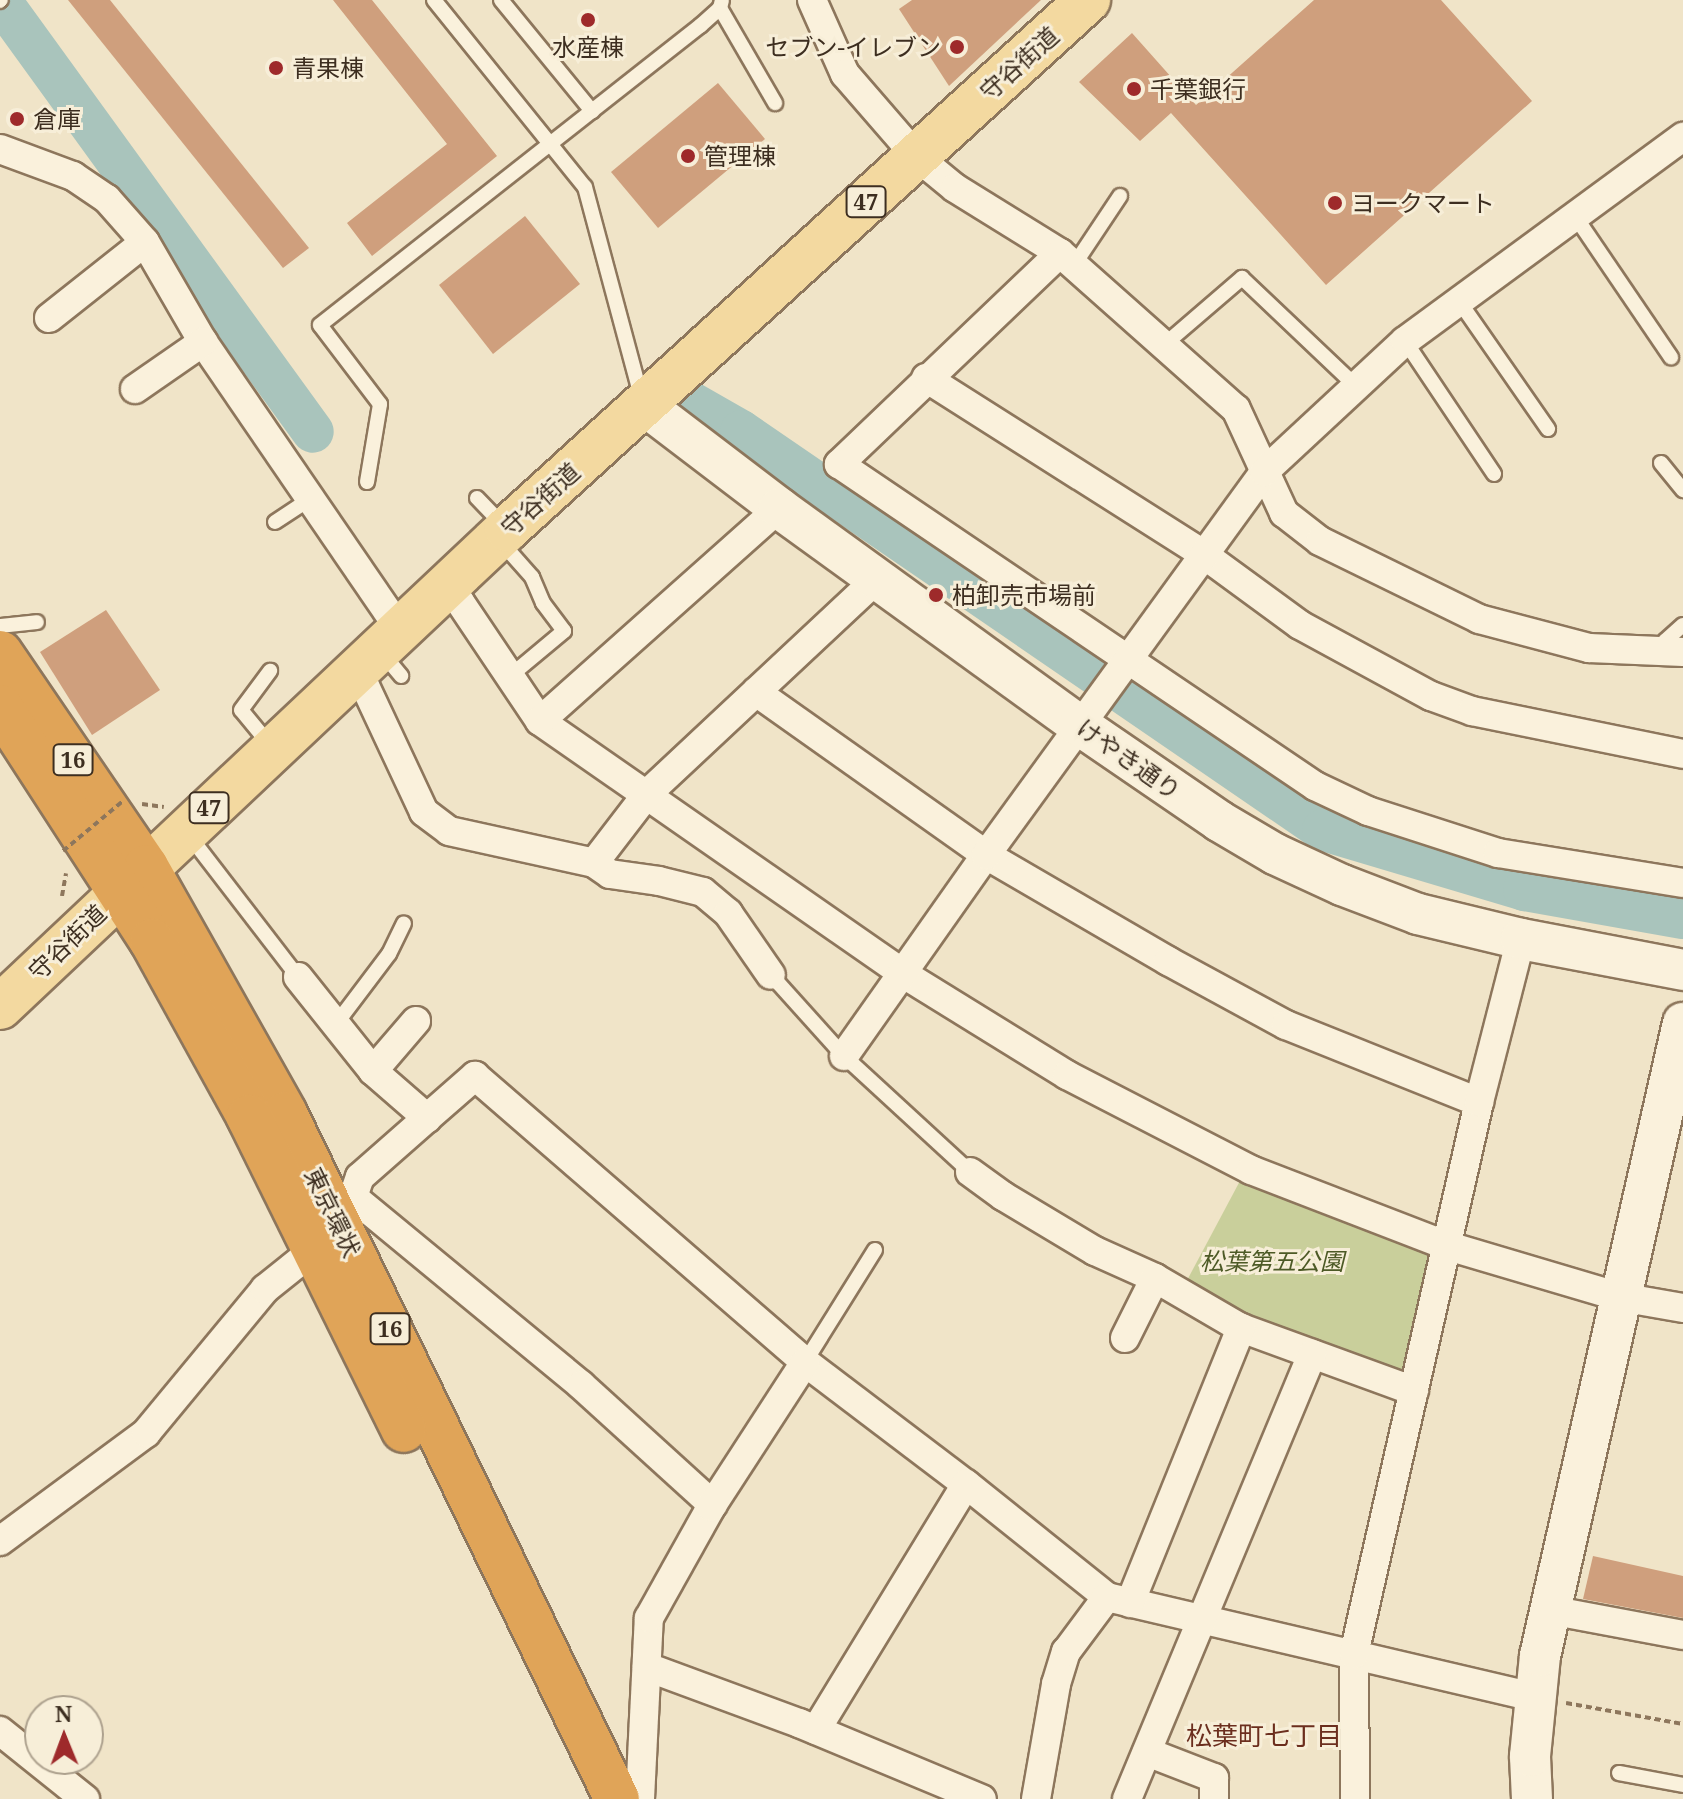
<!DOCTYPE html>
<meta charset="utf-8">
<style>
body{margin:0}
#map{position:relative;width:1683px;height:1799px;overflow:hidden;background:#f0e4c8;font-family:"Noto Serif","Noto Sans JP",serif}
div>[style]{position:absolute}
.green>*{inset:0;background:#c9cf9b}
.river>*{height:42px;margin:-21px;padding:0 21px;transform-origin:21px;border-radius:21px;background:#a9c4bc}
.building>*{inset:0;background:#cf9f7d}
.path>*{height:4px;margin-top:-2px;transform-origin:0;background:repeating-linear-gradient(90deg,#8d765c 0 6px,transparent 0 10px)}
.roads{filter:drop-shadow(2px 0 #8d765c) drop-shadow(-2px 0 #8d765c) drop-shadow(0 2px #8d765c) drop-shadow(0 -2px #8d765c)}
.lane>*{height:14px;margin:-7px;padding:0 7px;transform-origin:7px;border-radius:7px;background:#faf1dc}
.street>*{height:28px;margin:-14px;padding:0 14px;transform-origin:14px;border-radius:14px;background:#faf1dc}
.secondary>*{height:40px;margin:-20px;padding:0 20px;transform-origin:20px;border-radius:20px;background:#faf1dc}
.primary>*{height:44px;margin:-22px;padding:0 22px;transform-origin:22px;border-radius:22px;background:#f3d9a0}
.highway>*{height:44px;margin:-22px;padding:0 22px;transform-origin:22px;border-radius:22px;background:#e0a458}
.path-bridge>*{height:4px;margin-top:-2px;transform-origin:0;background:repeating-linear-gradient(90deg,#8d765c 0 6px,transparent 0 10px)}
.dots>*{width:22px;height:22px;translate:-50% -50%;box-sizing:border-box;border:4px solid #f7eed8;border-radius:50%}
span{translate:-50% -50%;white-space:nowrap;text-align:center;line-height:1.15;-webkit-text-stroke:6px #f7eed8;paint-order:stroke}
.shield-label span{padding:2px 6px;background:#f7eed8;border:2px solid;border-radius:6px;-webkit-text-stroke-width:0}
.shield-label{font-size:22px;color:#3d2e20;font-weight:700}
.poi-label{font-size:24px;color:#3d2e20}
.right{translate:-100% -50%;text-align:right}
.left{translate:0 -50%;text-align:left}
.street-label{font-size:24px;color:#3d2e20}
.park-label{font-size:24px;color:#4d5a26;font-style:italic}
.neighbourhood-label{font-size:26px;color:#6b2e1e}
.north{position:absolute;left:24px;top:1695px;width:80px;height:80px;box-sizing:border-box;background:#f7eed8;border:2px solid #ada18e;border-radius:50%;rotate:359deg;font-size:22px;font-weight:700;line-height:32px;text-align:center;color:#3d2e20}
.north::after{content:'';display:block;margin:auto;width:28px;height:36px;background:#9e2a2b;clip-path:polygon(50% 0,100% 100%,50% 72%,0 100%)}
</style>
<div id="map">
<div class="green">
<i style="clip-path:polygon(1241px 1179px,1426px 1250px,1432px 1260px,1405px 1369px,1397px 1377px,1236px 1318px,1184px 1286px)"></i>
</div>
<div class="river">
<i style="left:0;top:0;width:533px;rotate:54.08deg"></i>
<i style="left:692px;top:403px;width:56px;rotate:29.7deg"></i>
<i style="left:741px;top:431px;width:706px;rotate:34.43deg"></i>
<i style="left:1323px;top:830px;width:210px;rotate:16.6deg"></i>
<i style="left:1524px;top:890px;width:161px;rotate:10deg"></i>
</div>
<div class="building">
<i style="clip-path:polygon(68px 0,110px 0,309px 248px,283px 268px)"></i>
<i style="clip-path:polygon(333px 0,372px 0,497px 156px,372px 256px,347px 223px,447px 144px)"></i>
<i style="clip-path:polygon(912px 0,1041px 0,949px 86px,899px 9px)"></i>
<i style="clip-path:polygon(1314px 0,1441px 0,1532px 101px,1326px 285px,1171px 113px,1140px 141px,1079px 82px,1132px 33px,1196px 105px)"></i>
<i style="clip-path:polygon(718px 83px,765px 139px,658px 228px,611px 172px)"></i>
<i style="clip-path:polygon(525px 216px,580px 284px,493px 354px,439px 285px)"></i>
<i style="clip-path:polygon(106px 610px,160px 690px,92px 735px,40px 652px)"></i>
<i style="clip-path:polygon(1593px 1556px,1683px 1576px,1683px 1618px,1583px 1599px)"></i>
</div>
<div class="path">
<i style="left:142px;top:804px;width:22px;rotate:8deg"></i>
<i style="left:62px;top:896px;width:23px;rotate:-80deg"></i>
<i style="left:1566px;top:1703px;width:119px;rotate:10.2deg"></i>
</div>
<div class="roads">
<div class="lane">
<i style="left:434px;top:0;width:240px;rotate:51.1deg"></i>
<i style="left:585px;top:187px;width:220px;rotate:75deg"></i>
<i style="left:501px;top:0;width:144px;rotate:50.7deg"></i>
<i style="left:0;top:1px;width:1px;rotate:-45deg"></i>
<i style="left:720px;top:8px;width:110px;rotate:59.9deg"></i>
<i style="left:1575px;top:216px;width:171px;rotate:55.8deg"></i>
<i style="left:1074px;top:265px;width:83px;rotate:-56.3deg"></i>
<i style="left:1459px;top:301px;width:156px;rotate:55.2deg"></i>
<i style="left:1405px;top:341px;width:160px;rotate:56.2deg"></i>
<i style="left:1164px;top:345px;width:103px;rotate:-40.7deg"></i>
<i style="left:1242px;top:278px;width:160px;rotate:43.5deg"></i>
<i style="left:1661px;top:463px;width:35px;rotate:51deg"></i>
<i style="left:367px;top:482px;width:79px;rotate:-80.5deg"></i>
<i style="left:380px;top:404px;width:99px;rotate:-127.2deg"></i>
<i style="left:320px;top:325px;width:484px;rotate:-38.2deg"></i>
<i style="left:700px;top:26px;width:27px;rotate:-42deg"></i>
<i style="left:720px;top:8px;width:8px;rotate:-76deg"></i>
<i style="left:477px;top:498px;width:39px;rotate:46deg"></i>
<i style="left:275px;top:522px;width:42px;rotate:-33.3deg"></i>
<i style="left:501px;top:542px;width:47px;rotate:48.5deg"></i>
<i style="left:532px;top:577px;width:28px;rotate:67deg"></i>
<i style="left:543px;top:603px;width:35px;rotate:53deg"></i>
<i style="left:564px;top:631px;width:70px;rotate:140.2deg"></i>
<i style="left:0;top:626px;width:37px;rotate:-6deg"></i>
<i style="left:1666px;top:651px;width:10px;rotate:-96deg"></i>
<i style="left:1665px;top:641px;width:24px;rotate:-42deg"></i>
<i style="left:382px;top:653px;width:30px;rotate:50deg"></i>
<i style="left:270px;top:745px;width:45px;rotate:-129.6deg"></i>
<i style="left:241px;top:710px;width:49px;rotate:-53.4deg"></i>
<i style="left:188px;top:834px;width:180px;rotate:52.4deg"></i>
<i style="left:771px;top:975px;width:109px;rotate:48deg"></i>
<i style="left:844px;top:1056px;width:171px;rotate:42.6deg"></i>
<i style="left:336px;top:1024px;width:88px;rotate:-52.9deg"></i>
<i style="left:389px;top:954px;width:34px;rotate:-64deg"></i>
<i style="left:805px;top:1362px;width:132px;rotate:-58deg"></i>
<i style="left:1619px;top:1773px;width:65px;rotate:10.6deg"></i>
</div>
<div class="street">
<i style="left:812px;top:0;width:81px;rotate:66deg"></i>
<i style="left:845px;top:74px;width:108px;rotate:49.1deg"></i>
<i style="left:916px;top:156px;width:50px;rotate:39.4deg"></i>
<i style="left:955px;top:188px;width:123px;rotate:31.8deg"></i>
<i style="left:1060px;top:253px;width:235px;rotate:41.6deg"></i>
<i style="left:1236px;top:409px;width:115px;rotate:65.2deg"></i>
<i style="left:1284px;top:513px;width:46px;rotate:37.9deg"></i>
<i style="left:1320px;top:541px;width:177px;rotate:26.1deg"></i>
<i style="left:1479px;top:619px;width:114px;rotate:14.8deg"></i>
<i style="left:1589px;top:648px;width:94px;rotate:2.4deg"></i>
<i style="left:0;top:149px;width:78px;rotate:20.3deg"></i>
<i style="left:73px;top:176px;width:41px;rotate:34.1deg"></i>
<i style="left:107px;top:199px;width:57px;rotate:48.5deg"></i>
<i style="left:145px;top:242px;width:116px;rotate:59.9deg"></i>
<i style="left:203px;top:342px;width:349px;rotate:55.6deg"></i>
<i style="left:1060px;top:253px;width:306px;rotate:136.3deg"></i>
<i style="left:839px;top:464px;width:575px;rotate:34.08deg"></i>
<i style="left:1315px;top:786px;width:59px;rotate:25.3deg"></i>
<i style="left:1368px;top:811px;width:137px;rotate:17.9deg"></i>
<i style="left:1498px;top:853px;width:187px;rotate:9.2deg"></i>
<i style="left:49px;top:318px;width:122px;rotate:-38.4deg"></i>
<i style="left:926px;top:378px;width:328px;rotate:32.4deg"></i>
<i style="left:1203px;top:554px;width:120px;rotate:36.2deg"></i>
<i style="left:1300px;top:625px;width:149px;rotate:28.5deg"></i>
<i style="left:1431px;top:696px;width:44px;rotate:20.1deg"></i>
<i style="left:1472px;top:711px;width:215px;rotate:11.5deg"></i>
<i style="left:135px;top:389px;width:83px;rotate:-34.7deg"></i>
<i style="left:447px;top:588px;width:19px;rotate:47deg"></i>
<i style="left:460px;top:602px;width:143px;rotate:56.1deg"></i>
<i style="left:540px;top:721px;width:441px;rotate:34.8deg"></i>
<i style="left:902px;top:973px;width:194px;rotate:31.7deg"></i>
<i style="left:1067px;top:1075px;width:207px;rotate:27.3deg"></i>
<i style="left:1251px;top:1170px;width:211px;rotate:21.1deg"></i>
<i style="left:1448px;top:1246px;width:179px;rotate:16.5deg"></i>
<i style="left:1620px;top:1297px;width:64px;rotate:9.9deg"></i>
<i style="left:353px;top:672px;width:18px;rotate:49deg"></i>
<i style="left:365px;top:686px;width:139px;rotate:64.9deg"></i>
<i style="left:424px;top:812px;width:31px;rotate:37deg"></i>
<i style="left:449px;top:831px;width:148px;rotate:12.4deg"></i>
<i style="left:594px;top:863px;width:19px;rotate:35deg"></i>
<i style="left:610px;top:874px;width:49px;rotate:8.1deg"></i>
<i style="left:659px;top:881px;width:45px;rotate:14deg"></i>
<i style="left:703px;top:892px;width:33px;rotate:40deg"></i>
<i style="left:728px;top:913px;width:75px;rotate:55.3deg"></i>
<i style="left:756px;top:692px;width:282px;rotate:35.3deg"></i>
<i style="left:986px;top:855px;width:211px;rotate:30.2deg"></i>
<i style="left:1168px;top:961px;width:134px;rotate:28.5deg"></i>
<i style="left:1286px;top:1025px;width:208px;rotate:21.8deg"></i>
<i style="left:540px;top:721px;width:320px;rotate:-41.7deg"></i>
<i style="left:594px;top:863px;width:87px;rotate:-52.5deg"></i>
<i style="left:647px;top:794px;width:318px;rotate:-43.1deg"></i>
<i style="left:298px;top:977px;width:120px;rotate:51.4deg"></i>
<i style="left:373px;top:1071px;width:72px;rotate:41deg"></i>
<i style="left:427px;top:1118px;width:64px;rotate:-41.2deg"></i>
<i style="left:475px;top:1076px;width:437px;rotate:40.9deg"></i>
<i style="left:805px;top:1362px;width:202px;rotate:37.2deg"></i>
<i style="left:966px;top:1484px;width:181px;rotate:38.7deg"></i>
<i style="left:1107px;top:1597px;width:439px;rotate:13.2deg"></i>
<i style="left:844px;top:1056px;width:246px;rotate:-54.8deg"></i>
<i style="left:986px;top:855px;width:473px;rotate:-54deg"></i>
<i style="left:1264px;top:472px;width:192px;rotate:-42.9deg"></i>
<i style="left:1405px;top:341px;width:345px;rotate:-36.3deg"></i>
<i style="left:373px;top:1071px;width:66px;rotate:-49.3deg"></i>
<i style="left:970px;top:1172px;width:41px;rotate:36deg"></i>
<i style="left:1003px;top:1196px;width:107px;rotate:30.9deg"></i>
<i style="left:1095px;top:1251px;width:66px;rotate:24.2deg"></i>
<i style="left:1155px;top:1278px;width:99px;rotate:30.2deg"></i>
<i style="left:1241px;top:1328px;width:184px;rotate:20deg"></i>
<i style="left:353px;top:1197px;width:296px;rotate:39.5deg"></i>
<i style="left:581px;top:1385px;width:178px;rotate:42.3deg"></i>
<i style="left:337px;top:1204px;width:17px;rotate:-24deg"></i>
<i style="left:353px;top:1197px;width:21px;rotate:-71deg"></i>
<i style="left:360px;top:1177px;width:89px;rotate:-41.4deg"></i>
<i style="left:1125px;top:1338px;width:67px;rotate:-63.4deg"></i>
<i style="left:0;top:1541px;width:182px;rotate:-36.5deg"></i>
<i style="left:146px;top:1433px;width:187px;rotate:-50.4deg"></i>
<i style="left:265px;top:1289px;width:64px;rotate:-38.7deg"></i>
<i style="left:1130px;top:1603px;width:297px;rotate:-68deg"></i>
<i style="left:1550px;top:1610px;width:135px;rotate:10.6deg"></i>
<i style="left:647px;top:1667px;width:162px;rotate:20.2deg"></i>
<i style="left:799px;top:1723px;width:198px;rotate:22.6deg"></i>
<i style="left:816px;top:1730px;width:288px;rotate:-58.6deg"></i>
<i style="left:0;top:1731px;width:109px;rotate:38.7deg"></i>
<i style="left:1147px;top:1752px;width:72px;rotate:21.2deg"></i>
<i style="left:1214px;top:1778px;width:21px;rotate:90deg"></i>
<i style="left:640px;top:1799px;width:181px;rotate:-87.2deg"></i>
<i style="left:649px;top:1618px;width:127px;rotate:-60.8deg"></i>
<i style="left:711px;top:1507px;width:173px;rotate:-57deg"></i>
<i style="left:1036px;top:1799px;width:117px;rotate:-80.1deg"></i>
<i style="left:1056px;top:1684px;width:34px;rotate:-73deg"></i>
<i style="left:1066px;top:1652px;width:69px;rotate:-53.3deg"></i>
<i style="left:1127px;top:1799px;width:482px;rotate:-67.4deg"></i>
<i style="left:1355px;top:1799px;width:145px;rotate:-90.4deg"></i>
<i style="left:1354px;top:1654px;width:566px;rotate:-77.24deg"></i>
<i style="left:1479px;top:1102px;width:168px;rotate:-75.6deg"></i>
</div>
<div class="secondary">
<i style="left:644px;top:405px;width:170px;rotate:37.3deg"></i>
<i style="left:779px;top:508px;width:370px;rotate:35.9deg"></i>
<i style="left:1079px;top:725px;width:170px;rotate:34.4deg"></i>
<i style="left:1219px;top:821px;width:65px;rotate:30.5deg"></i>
<i style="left:1275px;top:854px;width:74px;rotate:24.8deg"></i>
<i style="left:1342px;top:885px;width:81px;rotate:20.9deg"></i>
<i style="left:1418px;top:914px;width:106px;rotate:13.6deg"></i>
<i style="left:1521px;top:939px;width:165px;rotate:10.8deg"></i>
<i style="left:1532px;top:1799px;width:43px;rotate:-92.7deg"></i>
<i style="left:1530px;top:1756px;width:100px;rotate:-84.3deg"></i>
<i style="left:1540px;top:1656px;width:649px;rotate:-77.27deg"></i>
</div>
<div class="primary">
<i style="left:0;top:1007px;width:697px;rotate:-43.31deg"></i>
<i style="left:507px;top:529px;width:786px;rotate:-42.32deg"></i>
</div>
<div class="highway">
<i style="left:0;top:653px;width:259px;rotate:55.7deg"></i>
<i style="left:146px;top:867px;width:283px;rotate:60.6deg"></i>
<i style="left:285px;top:1114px;width:761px;rotate:64.14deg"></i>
<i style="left:0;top:707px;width:279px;rotate:57deg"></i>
<i style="left:152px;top:941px;width:201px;rotate:61.1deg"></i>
<i style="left:249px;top:1117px;width:349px;rotate:63.7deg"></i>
</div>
</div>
<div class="path-bridge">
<i style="left:63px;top:851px;width:78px;rotate:-39.8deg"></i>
</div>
<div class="dots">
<i style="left:588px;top:20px;background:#9e2a2b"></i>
<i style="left:957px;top:47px;background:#9e2a2b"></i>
<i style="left:276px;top:68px;background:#9e2a2b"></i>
<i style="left:1134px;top:89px;background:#9e2a2b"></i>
<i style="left:17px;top:119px;background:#9e2a2b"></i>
<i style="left:688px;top:156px;background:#9e2a2b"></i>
<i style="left:1335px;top:203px;background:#9e2a2b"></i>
<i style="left:936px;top:595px;background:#9e2a2b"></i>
</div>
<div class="shield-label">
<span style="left:866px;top:202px">47</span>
<span style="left:73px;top:760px">16</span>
<span style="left:209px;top:808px">47</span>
<span style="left:390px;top:1329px">16</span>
</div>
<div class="poi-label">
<span style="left:588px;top:47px">水産棟</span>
<span class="right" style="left:941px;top:47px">セブン-イレブン</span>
<span class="left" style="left:292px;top:68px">青果棟</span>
<span class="left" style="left:1150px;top:89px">千葉銀行</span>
<span class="left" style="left:33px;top:119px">倉庫</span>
<span class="left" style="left:704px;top:156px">管理棟</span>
<span class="left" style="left:1351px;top:203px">ヨークマート</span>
<span class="left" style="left:952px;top:595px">柏卸売市場前</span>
</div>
<div class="street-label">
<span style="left:1019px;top:63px;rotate:-42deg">守谷街道</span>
<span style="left:540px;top:499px;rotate:-42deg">守谷街道</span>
<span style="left:1129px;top:759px;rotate:35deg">けやき通り</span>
<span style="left:67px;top:942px;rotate:-44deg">守谷街道</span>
<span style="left:333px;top:1212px;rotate:64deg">東京環状</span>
</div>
<div class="park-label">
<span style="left:1272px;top:1261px">松葉第五公園</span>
</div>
<div class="neighbourhood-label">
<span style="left:1264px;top:1736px">松葉町七丁目</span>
</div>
<div class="north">N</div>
</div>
